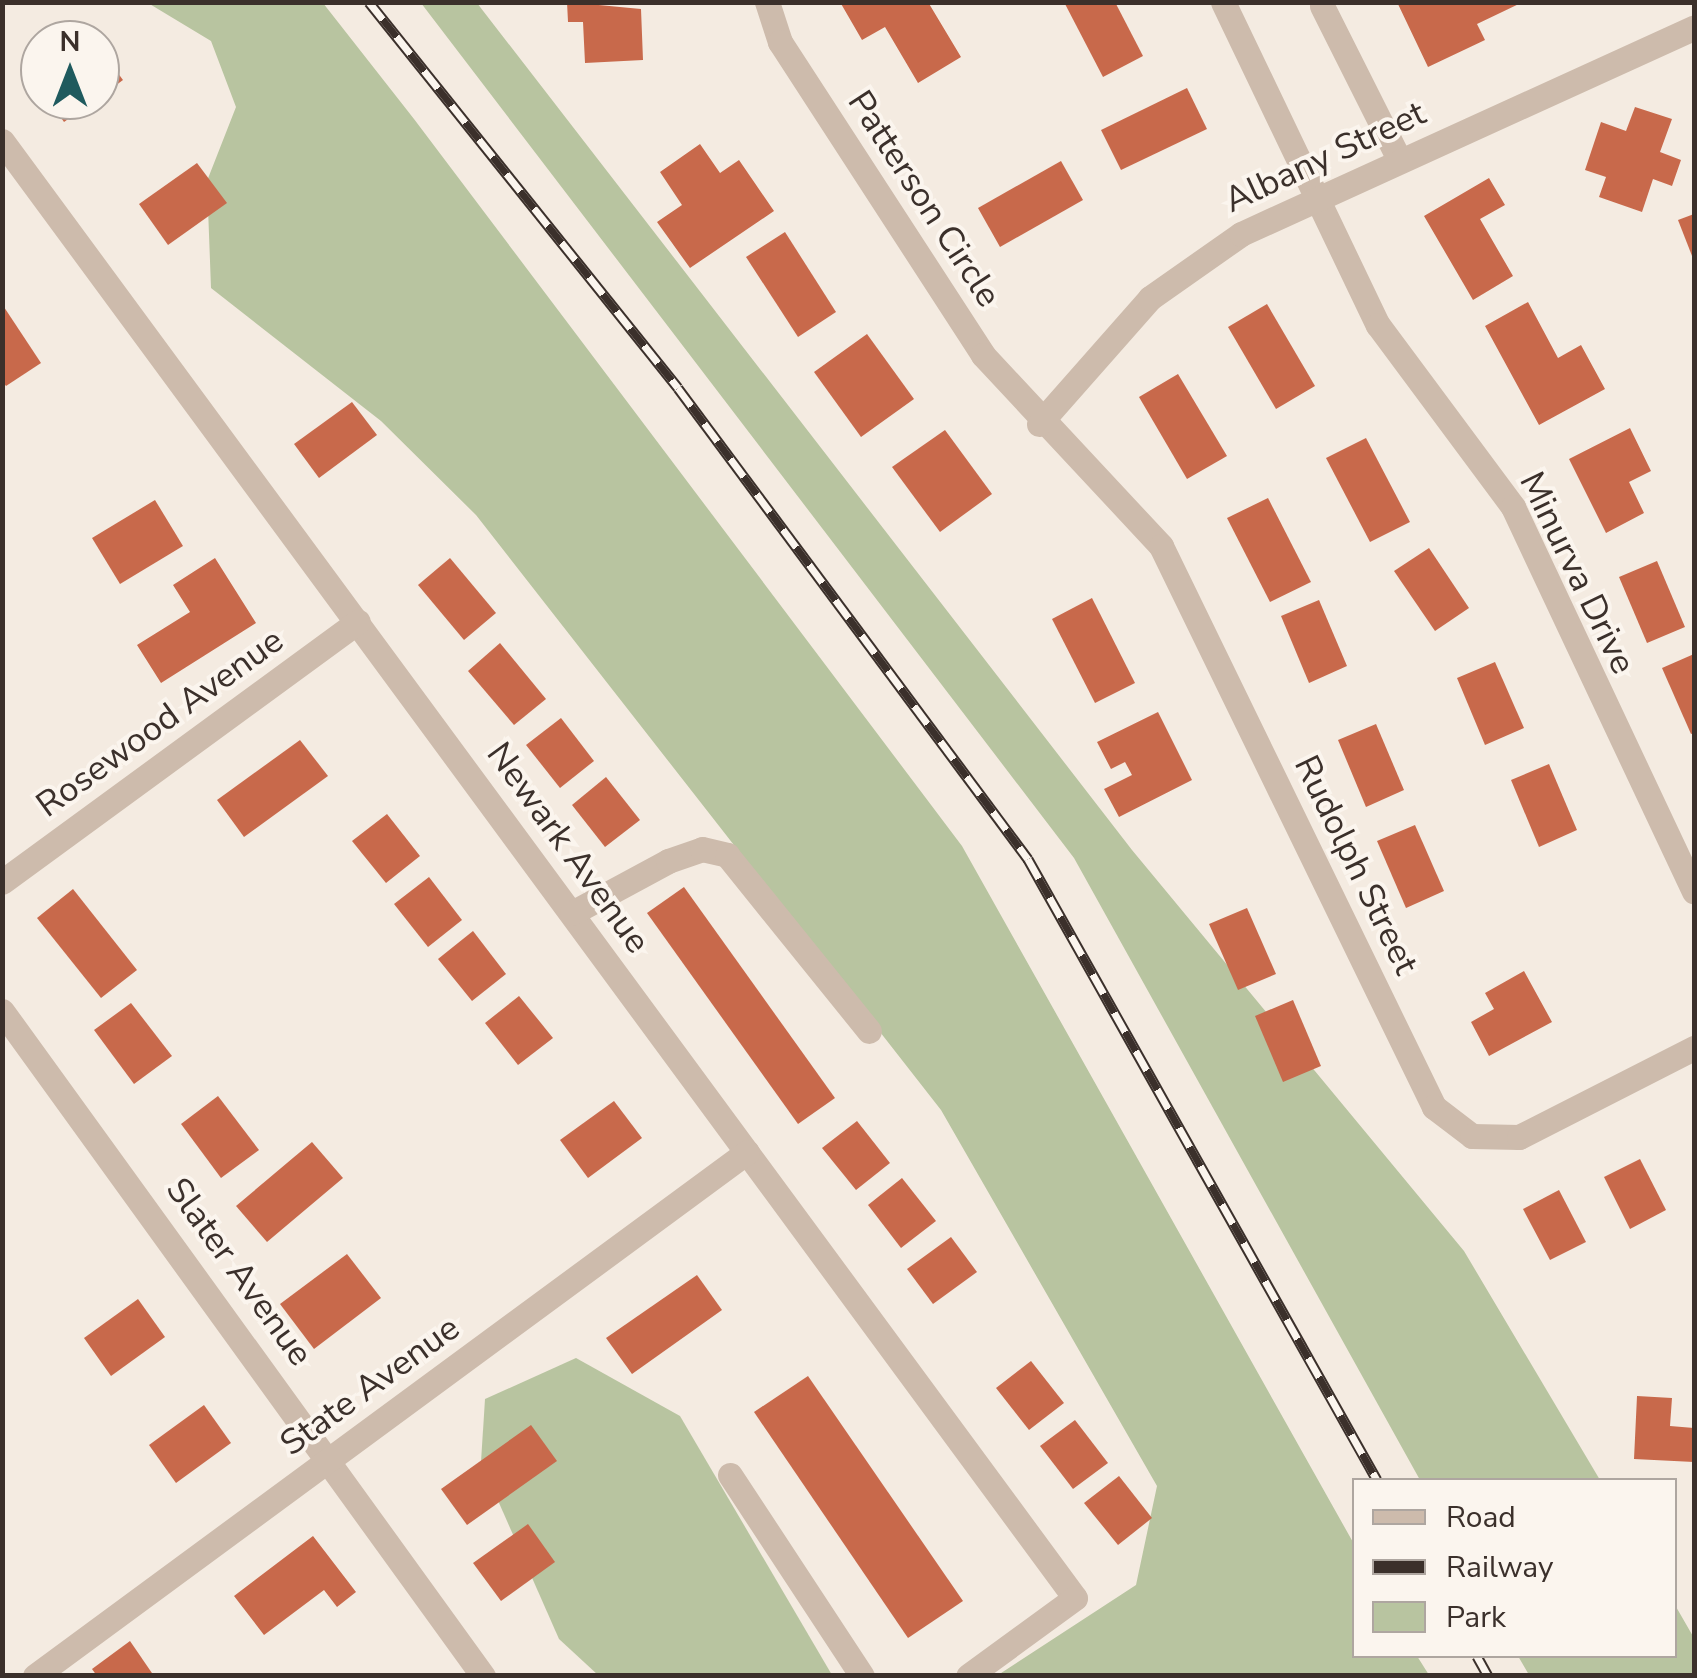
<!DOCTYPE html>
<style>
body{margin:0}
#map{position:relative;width:1697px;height:1678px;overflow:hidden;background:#f4ebe1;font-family:"Nunito Sans",sans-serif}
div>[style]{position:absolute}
.green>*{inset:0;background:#b8c4a0}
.building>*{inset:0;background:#c8694b}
.minor>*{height:25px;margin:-12.5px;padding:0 12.5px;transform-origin:12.5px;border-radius:12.5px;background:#cdbbac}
.rail>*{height:11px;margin-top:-5.5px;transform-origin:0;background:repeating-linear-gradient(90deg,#fbf5ee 0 22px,#3b302b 0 44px);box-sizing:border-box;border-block:2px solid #3b302b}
span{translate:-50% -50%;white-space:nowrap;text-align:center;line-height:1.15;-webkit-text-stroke:8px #fbf5ee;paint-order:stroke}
.street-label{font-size:35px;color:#3b302b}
.frame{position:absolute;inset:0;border:5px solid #3b302b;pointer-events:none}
.legend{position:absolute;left:1352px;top:1478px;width:325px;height:180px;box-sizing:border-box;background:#fbf5ee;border:2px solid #aea6a0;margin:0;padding:12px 18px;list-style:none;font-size:30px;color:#3b302b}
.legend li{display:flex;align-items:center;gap:20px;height:50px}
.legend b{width:50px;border:2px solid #aea6a0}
.north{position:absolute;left:20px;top:20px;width:100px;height:100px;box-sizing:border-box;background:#fbf5ee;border:2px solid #aea6a0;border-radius:50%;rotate:0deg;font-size:28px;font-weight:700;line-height:40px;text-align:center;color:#3b302b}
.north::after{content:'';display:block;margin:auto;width:35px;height:45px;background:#1f5a5e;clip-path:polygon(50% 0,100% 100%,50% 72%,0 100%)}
</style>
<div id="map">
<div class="green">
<i style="clip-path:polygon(148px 3px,323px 3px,414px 119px,962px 846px,1354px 1544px,1354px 1656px,1417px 1656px,1429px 1675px,998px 1675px,1136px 1585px,1157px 1486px,941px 1110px,476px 515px,381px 421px,211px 288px,207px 181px,236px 107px,211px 41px)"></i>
<i style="clip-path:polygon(421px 3px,477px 3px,1132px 850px,1464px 1251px,1600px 1480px,1420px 1480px,1074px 858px)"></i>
<i style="clip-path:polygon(576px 1358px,680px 1416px,832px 1675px,598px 1675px,559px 1639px,481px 1462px,485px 1399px)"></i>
<i style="clip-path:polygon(1675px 1605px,1694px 1638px,1694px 1675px,1529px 1675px,1518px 1656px,1674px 1656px)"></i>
</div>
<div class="building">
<i style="clip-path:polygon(567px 2px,641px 9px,643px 60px,585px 63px,583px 22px,568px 22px)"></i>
<i style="clip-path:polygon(840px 2px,928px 2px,961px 57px,918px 83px,885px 27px,862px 40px)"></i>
<i style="clip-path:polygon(1064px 2px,1115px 2px,1143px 56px,1103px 77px)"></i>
<i style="clip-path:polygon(1397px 2px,1523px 2px,1477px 24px,1485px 40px,1428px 67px)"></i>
<i style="clip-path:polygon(100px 49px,123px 80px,100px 97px)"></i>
<i style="clip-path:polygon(1187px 88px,1207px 129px,1121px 170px,1101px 130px)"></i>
<i style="clip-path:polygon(49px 100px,95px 100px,64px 122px)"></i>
<i style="clip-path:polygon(1635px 107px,1672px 119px,1660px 152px,1681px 160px,1672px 186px,1653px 179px,1642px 212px,1599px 197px,1606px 177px,1585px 170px,1601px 122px,1626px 131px)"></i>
<i style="clip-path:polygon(700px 144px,720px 173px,739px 160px,774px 211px,690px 268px,657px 222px,682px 205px,660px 172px)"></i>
<i style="clip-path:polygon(1061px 161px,1083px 200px,1000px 247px,978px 208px)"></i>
<i style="clip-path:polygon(197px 163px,227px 203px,168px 245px,139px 204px)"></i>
<i style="clip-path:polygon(1489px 178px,1505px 205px,1480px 219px,1513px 276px,1473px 300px,1424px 216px)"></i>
<i style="clip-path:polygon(1694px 214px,1694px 261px,1678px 220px)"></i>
<i style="clip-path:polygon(785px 232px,836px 312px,798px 337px,746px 257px)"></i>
<i style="clip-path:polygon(1528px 302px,1558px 358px,1581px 345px,1605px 389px,1539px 425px,1485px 326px)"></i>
<i style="clip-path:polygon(2px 304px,41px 363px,6px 386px,2px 381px)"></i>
<i style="clip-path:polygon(1267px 304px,1315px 386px,1276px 409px,1228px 327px)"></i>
<i style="clip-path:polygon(867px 334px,914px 399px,861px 437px,814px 372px)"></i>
<i style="clip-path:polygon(1178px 374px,1227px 456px,1187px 479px,1139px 397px)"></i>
<i style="clip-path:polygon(352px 402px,377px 435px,319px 478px,294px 444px)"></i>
<i style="clip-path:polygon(1630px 428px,1651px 471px,1629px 482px,1644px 513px,1606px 533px,1569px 459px)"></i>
<i style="clip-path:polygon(945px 430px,992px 494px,940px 532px,892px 467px)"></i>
<i style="clip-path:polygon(1366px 438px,1410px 522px,1370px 542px,1326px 458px)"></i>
<i style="clip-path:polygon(1268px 498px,1311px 582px,1270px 602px,1227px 518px)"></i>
<i style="clip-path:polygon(155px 500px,183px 546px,120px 584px,92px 538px)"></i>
<i style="clip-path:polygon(1429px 548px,1469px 608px,1435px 631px,1394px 571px)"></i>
<i style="clip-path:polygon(215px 558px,256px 623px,161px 683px,137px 645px,190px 612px,173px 585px)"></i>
<i style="clip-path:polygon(450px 558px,496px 613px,464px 640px,418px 585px)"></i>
<i style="clip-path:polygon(1657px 561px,1685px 627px,1647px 643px,1619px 577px)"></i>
<i style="clip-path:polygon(1092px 598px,1135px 683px,1095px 703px,1052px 619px)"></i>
<i style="clip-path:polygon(1319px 600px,1347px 666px,1309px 683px,1281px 616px)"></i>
<i style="clip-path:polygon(500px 643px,546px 699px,514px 725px,468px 671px)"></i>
<i style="clip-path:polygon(1694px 654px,1694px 733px,1691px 734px,1662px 668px)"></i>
<i style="clip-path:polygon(1495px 662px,1524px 728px,1485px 745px,1457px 678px)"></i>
<i style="clip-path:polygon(1158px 712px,1192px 780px,1119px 817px,1104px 789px,1132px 775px,1125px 762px,1111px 769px,1097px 742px)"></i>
<i style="clip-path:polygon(561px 718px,594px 761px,560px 788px,526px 745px)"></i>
<i style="clip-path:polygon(1376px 724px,1404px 790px,1366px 807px,1338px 740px)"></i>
<i style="clip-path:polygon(300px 740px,328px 776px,244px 837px,217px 800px)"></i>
<i style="clip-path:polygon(1549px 764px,1577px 830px,1539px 847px,1511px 780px)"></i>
<i style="clip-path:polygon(606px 777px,640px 820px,605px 847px,572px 805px)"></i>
<i style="clip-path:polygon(387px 814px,420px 856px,386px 883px,352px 841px)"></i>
<i style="clip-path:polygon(1415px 825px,1444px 891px,1406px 908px,1377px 841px)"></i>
<i style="clip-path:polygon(429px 877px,462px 920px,428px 947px,394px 904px)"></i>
<i style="clip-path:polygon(684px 887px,835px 1098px,798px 1124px,647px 913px)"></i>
<i style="clip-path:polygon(73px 889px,137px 970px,101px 998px,37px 918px)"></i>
<i style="clip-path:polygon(1247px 908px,1276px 974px,1238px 990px,1209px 924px)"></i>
<i style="clip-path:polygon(473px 931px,506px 974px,472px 1001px,438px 959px)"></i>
<i style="clip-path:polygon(1524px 971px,1552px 1022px,1489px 1056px,1471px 1022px,1494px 1009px,1485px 993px)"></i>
<i style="clip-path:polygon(519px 996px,553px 1038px,518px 1065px,485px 1023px)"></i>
<i style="clip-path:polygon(1293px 1000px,1321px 1066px,1283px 1082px,1255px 1016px)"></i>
<i style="clip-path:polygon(131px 1003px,172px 1056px,134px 1084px,94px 1030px)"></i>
<i style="clip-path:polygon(218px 1096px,259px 1150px,221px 1178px,181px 1124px)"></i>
<i style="clip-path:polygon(614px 1101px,642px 1138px,588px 1178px,560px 1140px)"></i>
<i style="clip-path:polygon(857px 1121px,890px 1163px,856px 1190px,822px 1148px)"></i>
<i style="clip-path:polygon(312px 1142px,343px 1178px,267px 1242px,236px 1206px)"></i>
<i style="clip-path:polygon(1640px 1159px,1666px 1210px,1630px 1229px,1604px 1177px)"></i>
<i style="clip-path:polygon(902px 1178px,936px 1221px,901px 1248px,868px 1205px)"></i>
<i style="clip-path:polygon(1559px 1190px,1586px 1242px,1550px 1260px,1523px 1209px)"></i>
<i style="clip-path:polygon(951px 1237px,977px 1272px,933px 1304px,907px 1269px)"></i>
<i style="clip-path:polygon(347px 1254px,381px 1298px,314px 1349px,280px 1304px)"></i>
<i style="clip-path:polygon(697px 1275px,722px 1310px,632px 1374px,606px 1338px)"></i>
<i style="clip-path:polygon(138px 1299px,165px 1337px,111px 1376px,84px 1338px)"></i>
<i style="clip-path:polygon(1031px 1361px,1064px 1403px,1029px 1430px,996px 1388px)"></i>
<i style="clip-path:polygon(808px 1376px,963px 1601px,908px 1638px,754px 1412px)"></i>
<i style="clip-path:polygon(1637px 1396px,1672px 1398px,1670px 1426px,1694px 1428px,1694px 1462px,1634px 1459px)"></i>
<i style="clip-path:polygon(204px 1405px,231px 1443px,176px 1483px,149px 1445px)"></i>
<i style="clip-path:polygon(1075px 1420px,1108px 1463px,1073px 1489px,1040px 1446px)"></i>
<i style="clip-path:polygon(531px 1425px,557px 1461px,467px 1525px,441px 1489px)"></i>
<i style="clip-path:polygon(1119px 1476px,1152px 1518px,1118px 1545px,1084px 1503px)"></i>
<i style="clip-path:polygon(528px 1524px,555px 1562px,501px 1601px,473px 1563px)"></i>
<i style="clip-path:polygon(313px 1536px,356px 1592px,337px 1607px,324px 1590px,264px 1635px,234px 1596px)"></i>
<i style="clip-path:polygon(130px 1641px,154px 1676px,97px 1676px,92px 1669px)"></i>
</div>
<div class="minor">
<i style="left:767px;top:2px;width:42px;rotate:72deg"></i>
<i style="left:780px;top:42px;width:373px;rotate:57deg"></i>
<i style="left:983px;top:355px;width:261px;rotate:47deg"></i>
<i style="left:1161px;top:546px;width:624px;rotate:64.05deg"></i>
<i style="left:1434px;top:1107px;width:48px;rotate:37.3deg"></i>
<i style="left:1472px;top:1136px;width:47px;rotate:1.2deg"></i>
<i style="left:1519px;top:1137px;width:196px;rotate:-27deg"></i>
<i style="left:1223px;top:2px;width:358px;rotate:64.4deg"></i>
<i style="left:1378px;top:325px;width:227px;rotate:53.4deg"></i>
<i style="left:1513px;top:507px;width:425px;rotate:64.8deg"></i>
<i style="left:1322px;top:6px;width:171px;rotate:63.3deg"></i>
<i style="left:2px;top:141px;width:1809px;rotate:53.63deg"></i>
<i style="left:1075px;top:1598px;width:132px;rotate:143.9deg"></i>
<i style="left:1039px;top:424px;width:168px;rotate:-48.6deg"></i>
<i style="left:1150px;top:298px;width:111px;rotate:-35.1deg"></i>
<i style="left:1241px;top:234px;width:498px;rotate:-24.5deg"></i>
<i style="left:2px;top:882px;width:441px;rotate:-36.2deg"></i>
<i style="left:572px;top:913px;width:109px;rotate:-28.4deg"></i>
<i style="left:668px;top:861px;width:36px;rotate:-19deg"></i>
<i style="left:702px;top:849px;width:26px;rotate:13deg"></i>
<i style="left:727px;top:855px;width:226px;rotate:51.1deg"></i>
<i style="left:2px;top:1011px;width:821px;rotate:54.12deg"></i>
<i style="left:730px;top:1475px;width:240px;rotate:56.7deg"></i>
<i style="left:35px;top:1676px;width:884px;rotate:-36.35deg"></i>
</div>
<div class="rail">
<i style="left:369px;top:2px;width:494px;rotate:51.3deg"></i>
<i style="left:678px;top:388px;width:587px;rotate:53.38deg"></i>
<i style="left:1028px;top:859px;width:712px;rotate:60.66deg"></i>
<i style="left:1477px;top:1656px;width:23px;rotate:61deg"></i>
</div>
<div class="street-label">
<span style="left:1325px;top:157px;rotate:-25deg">Albany Street</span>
<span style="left:924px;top:199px;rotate:57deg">Patterson Circle</span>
<span style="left:1577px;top:573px;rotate:64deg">Minurva Drive</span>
<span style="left:160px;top:723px;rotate:-36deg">Rosewood Avenue</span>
<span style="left:568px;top:848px;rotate:54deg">Newark Avenue</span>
<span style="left:1356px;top:865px;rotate:64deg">Rudolph Street</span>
<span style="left:239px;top:1272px;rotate:54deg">Slater Avenue</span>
<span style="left:370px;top:1386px;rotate:-36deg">State Avenue</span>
</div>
<div class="frame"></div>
<ul class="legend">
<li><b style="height:12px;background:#cdbbac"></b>Road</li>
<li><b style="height:12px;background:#3b302b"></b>Railway</li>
<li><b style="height:28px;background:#b8c4a0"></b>Park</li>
</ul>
<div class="north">N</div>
</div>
